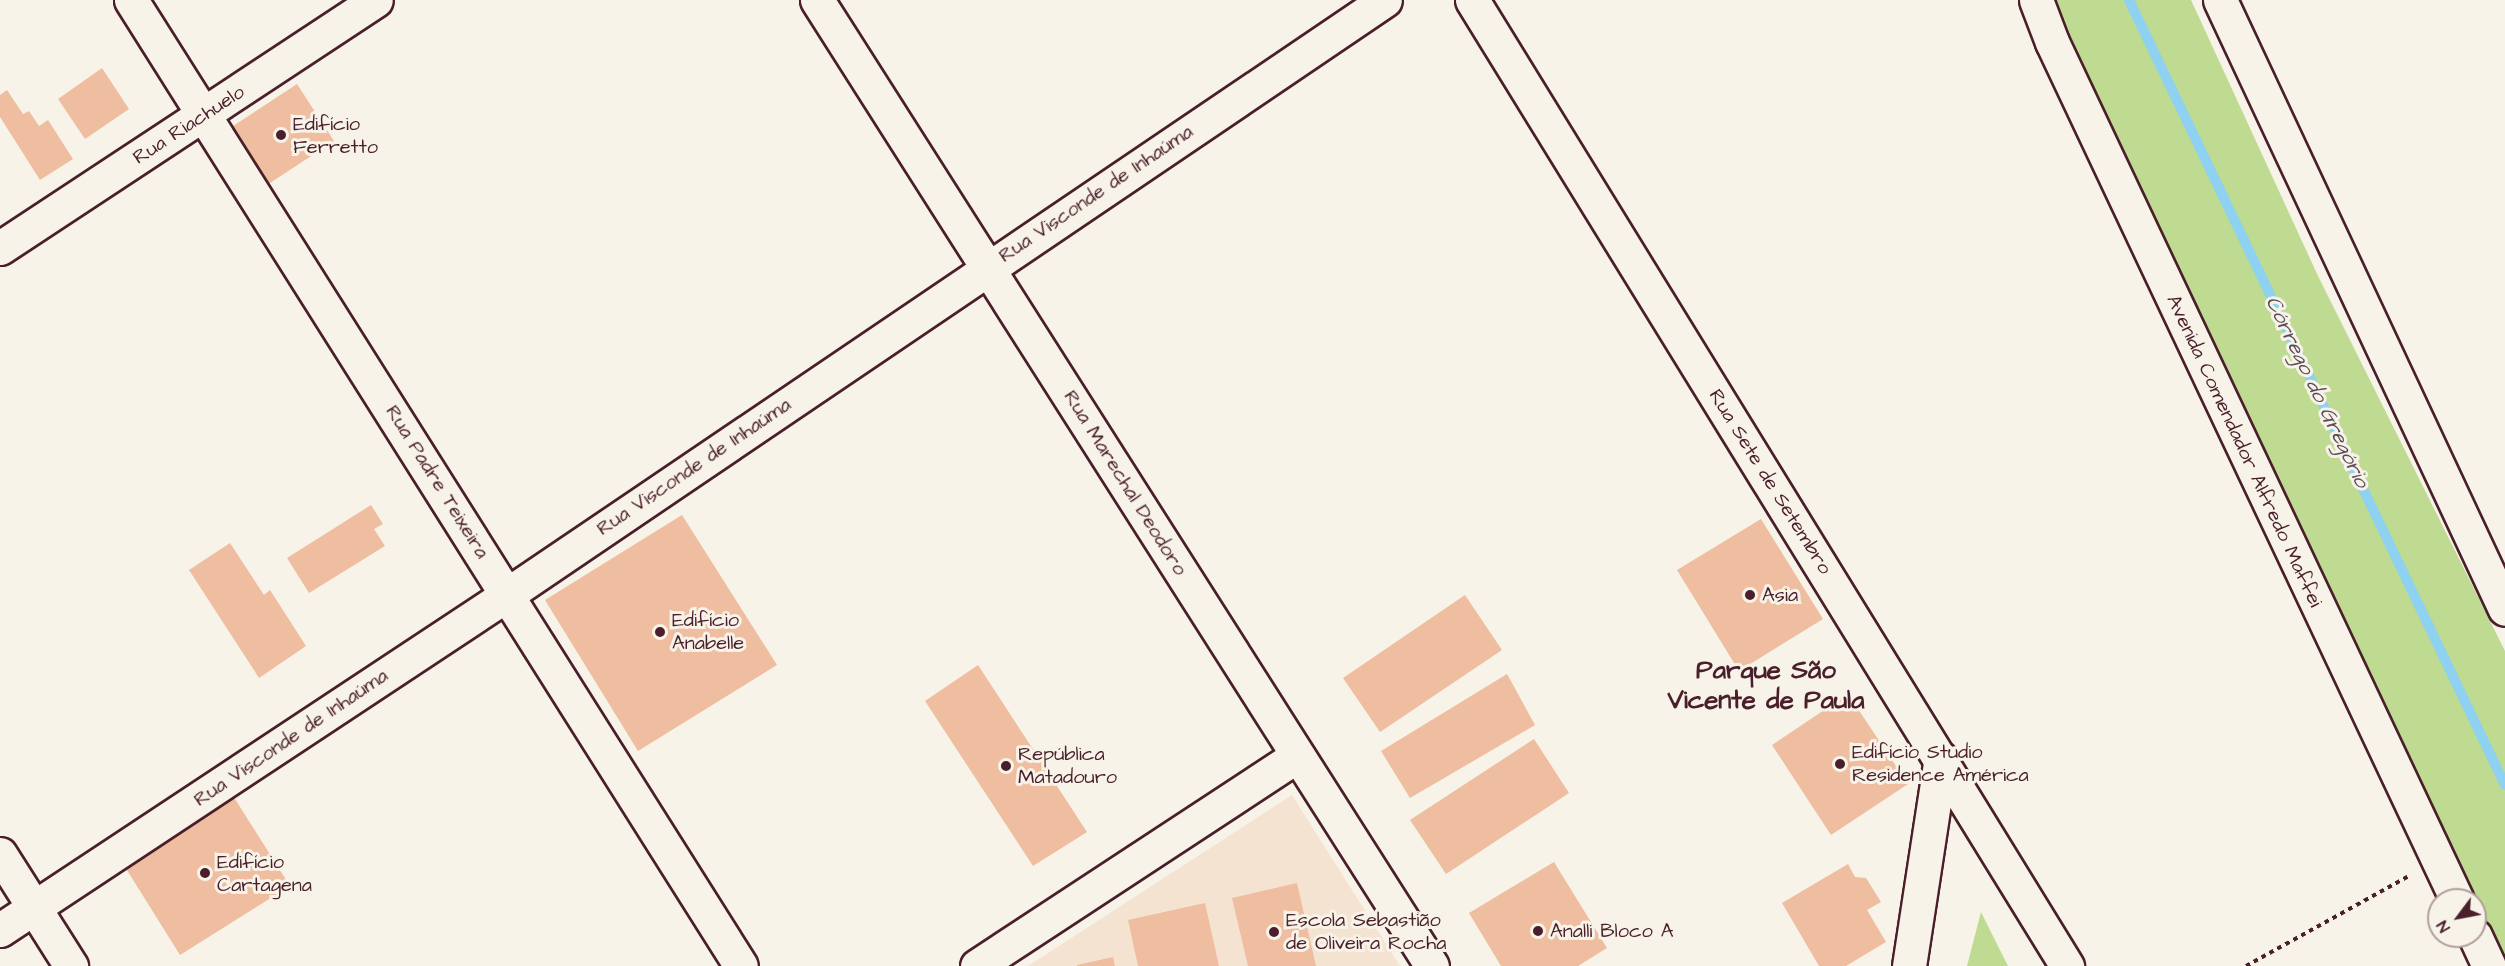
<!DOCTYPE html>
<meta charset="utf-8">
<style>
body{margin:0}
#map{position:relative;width:2505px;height:966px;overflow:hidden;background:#f7f3e8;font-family:"Architects Daughter",sans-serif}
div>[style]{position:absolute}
.built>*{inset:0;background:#f5e3d2}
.green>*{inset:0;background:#bfda91}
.stream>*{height:10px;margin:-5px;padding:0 5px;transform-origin:5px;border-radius:5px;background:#8ed1f0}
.building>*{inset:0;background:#efbd9f}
.path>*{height:4px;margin-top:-2px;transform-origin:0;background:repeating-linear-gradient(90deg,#4a1f2b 0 4.5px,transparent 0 9px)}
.roads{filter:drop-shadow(2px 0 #4a1f2b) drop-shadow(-2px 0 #4a1f2b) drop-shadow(0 2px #4a1f2b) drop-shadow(0 -2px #4a1f2b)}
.street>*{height:33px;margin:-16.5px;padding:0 16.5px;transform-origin:16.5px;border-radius:16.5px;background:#f7f3e8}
.secondary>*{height:33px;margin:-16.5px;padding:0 16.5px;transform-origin:16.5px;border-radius:16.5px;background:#f7f3e8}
.primary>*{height:33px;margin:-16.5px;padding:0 16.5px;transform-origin:16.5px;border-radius:16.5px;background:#f7f3e8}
.dots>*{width:16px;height:16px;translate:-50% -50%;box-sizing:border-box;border:3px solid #f7f3e8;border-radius:50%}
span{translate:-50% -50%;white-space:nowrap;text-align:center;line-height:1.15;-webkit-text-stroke:6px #f7f3e8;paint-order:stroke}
.poi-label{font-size:20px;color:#4a1f2b}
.left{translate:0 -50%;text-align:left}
.street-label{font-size:20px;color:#4a1f2b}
.water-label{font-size:21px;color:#5b4c5c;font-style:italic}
.district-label{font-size:26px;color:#4a1f2b;font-weight:700}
.north{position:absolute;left:2427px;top:888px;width:60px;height:60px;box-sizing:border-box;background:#f7f3e8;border:2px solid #b29e9c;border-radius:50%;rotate:238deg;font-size:16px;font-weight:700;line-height:24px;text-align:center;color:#4a1f2b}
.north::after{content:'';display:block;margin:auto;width:21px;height:27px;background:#4a1f2b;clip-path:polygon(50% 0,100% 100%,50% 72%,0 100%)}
</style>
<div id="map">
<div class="built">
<i style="clip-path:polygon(1292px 795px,1400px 966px,1028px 966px)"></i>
</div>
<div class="green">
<i style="clip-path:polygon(2054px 0,2191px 0,2318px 276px,2505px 651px,2505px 962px,2313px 563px)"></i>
<i style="clip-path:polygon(1981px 912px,2008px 966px,1967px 966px)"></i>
</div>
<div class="stream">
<i style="left:2129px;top:0;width:870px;rotate:64.41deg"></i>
</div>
<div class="building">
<i style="clip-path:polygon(102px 68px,129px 109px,85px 139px,58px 99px)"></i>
<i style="clip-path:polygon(297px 84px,334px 141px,264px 187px,227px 130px)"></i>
<i style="clip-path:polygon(7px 90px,23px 114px,29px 111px,39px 126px,48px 120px,73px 159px,40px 180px,0 117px,0 95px)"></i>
<i style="clip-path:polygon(371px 505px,383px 524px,374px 529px,385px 546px,309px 593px,287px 558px)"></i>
<i style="clip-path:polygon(682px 515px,777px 665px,638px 751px,545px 600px)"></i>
<i style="clip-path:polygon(1761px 519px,1823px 619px,1739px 671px,1677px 570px)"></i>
<i style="clip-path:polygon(230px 543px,264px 595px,270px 590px,306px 646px,259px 678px,189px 570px)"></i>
<i style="clip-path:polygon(1465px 595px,1502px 650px,1380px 732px,1343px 678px)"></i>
<i style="clip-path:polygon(978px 665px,1087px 832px,1033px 866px,925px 701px)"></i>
<i style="clip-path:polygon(1507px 674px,1535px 725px,1410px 798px,1381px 751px)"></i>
<i style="clip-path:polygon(1848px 694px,1908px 784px,1831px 835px,1772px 745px)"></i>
<i style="clip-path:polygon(1534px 739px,1569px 793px,1446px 874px,1410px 820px)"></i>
<i style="clip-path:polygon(230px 791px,290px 886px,180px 955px,120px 859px)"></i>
<i style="clip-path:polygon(1554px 862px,1607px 948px,1578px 966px,1501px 966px,1469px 913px)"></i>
<i style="clip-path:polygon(1848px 864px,1855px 877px,1866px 878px,1881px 902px,1867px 910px,1886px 942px,1846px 966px,1819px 966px,1782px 903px)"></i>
<i style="clip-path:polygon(1297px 883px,1316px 966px,1248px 966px,1232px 898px)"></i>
<i style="clip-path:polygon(1205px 903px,1219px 966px,1138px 966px,1128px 920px)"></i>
<i style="clip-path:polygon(1113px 957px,1115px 966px,1077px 966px,1077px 965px)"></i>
</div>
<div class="path">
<i style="left:2246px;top:966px;width:186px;rotate:-28.9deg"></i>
</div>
<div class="roads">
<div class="street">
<i style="left:131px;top:0;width:1142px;rotate:57.73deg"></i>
<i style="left:817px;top:0;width:1145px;rotate:57.52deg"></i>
<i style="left:1472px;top:0;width:1135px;rotate:58.37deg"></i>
<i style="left:0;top:248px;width:450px;rotate:-33.4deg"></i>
<i style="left:0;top:854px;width:133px;rotate:57.6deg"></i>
<i style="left:977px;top:966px;width:383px;rotate:-33.3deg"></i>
<i style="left:1909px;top:966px;width:210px;rotate:-81.3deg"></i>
</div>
<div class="secondary">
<i style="left:0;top:930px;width:609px;rotate:-33.48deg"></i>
<i style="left:508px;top:594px;width:1059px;rotate:-34.11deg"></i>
</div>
<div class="primary">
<i style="left:2036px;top:0;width:45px;rotate:69.1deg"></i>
<i style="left:2052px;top:42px;width:949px;rotate:64.73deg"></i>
<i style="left:2220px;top:0;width:672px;rotate:64.92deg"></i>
<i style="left:2475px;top:936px;width:33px;rotate:65deg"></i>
</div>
</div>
<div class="dots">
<i style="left:281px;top:135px;background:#4a1f2b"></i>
<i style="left:1750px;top:595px;background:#4a1f2b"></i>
<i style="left:660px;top:632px;background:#4a1f2b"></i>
<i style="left:1840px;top:764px;background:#4a1f2b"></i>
<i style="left:1006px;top:766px;background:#4a1f2b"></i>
<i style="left:205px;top:873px;background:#4a1f2b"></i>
<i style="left:1538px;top:931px;background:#4a1f2b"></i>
<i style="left:1274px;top:932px;background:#4a1f2b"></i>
</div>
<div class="poi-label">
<span class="left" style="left:293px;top:136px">Edifício<br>Ferretto</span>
<span class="left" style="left:1762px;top:595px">Asia</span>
<span class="left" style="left:672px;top:632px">Edifício<br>Anabelle</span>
<span class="left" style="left:1852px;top:764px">Edifício Studio<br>Residence América</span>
<span class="left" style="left:1018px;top:766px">República<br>Matadouro</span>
<span class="left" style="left:217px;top:874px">Edifício<br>Cartagena</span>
<span class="left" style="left:1286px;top:932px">Escola Sebastião<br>de Oliveira Rocha</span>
<span class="left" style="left:1550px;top:931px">Analli Bloco A</span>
</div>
<div class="street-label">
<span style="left:189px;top:125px;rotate:-33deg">Rua Riachuelo</span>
<span style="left:1096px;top:194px;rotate:-34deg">Rua Visconde de Inhaúma</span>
<span style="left:2244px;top:451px;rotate:65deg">Avenida Comendador Alfredo Maffei</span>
<span style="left:694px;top:467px;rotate:-34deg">Rua Visconde de Inhaúma</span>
<span style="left:437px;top:482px;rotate:58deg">Rua Padre Teixeira</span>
<span style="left:1770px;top:482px;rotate:58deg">Rua Sete de Setembro</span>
<span style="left:1125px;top:483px;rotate:58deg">Rua Marechal Deodoro</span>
<span style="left:291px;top:738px;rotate:-34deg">Rua Visconde de Inhaúma</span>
</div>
<div class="water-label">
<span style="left:2317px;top:392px;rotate:64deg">Córrego do Gregório</span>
</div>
<div class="district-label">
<span style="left:1766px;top:686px">Parque São<br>Vicente de Paula</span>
</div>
<div class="north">N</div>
</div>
